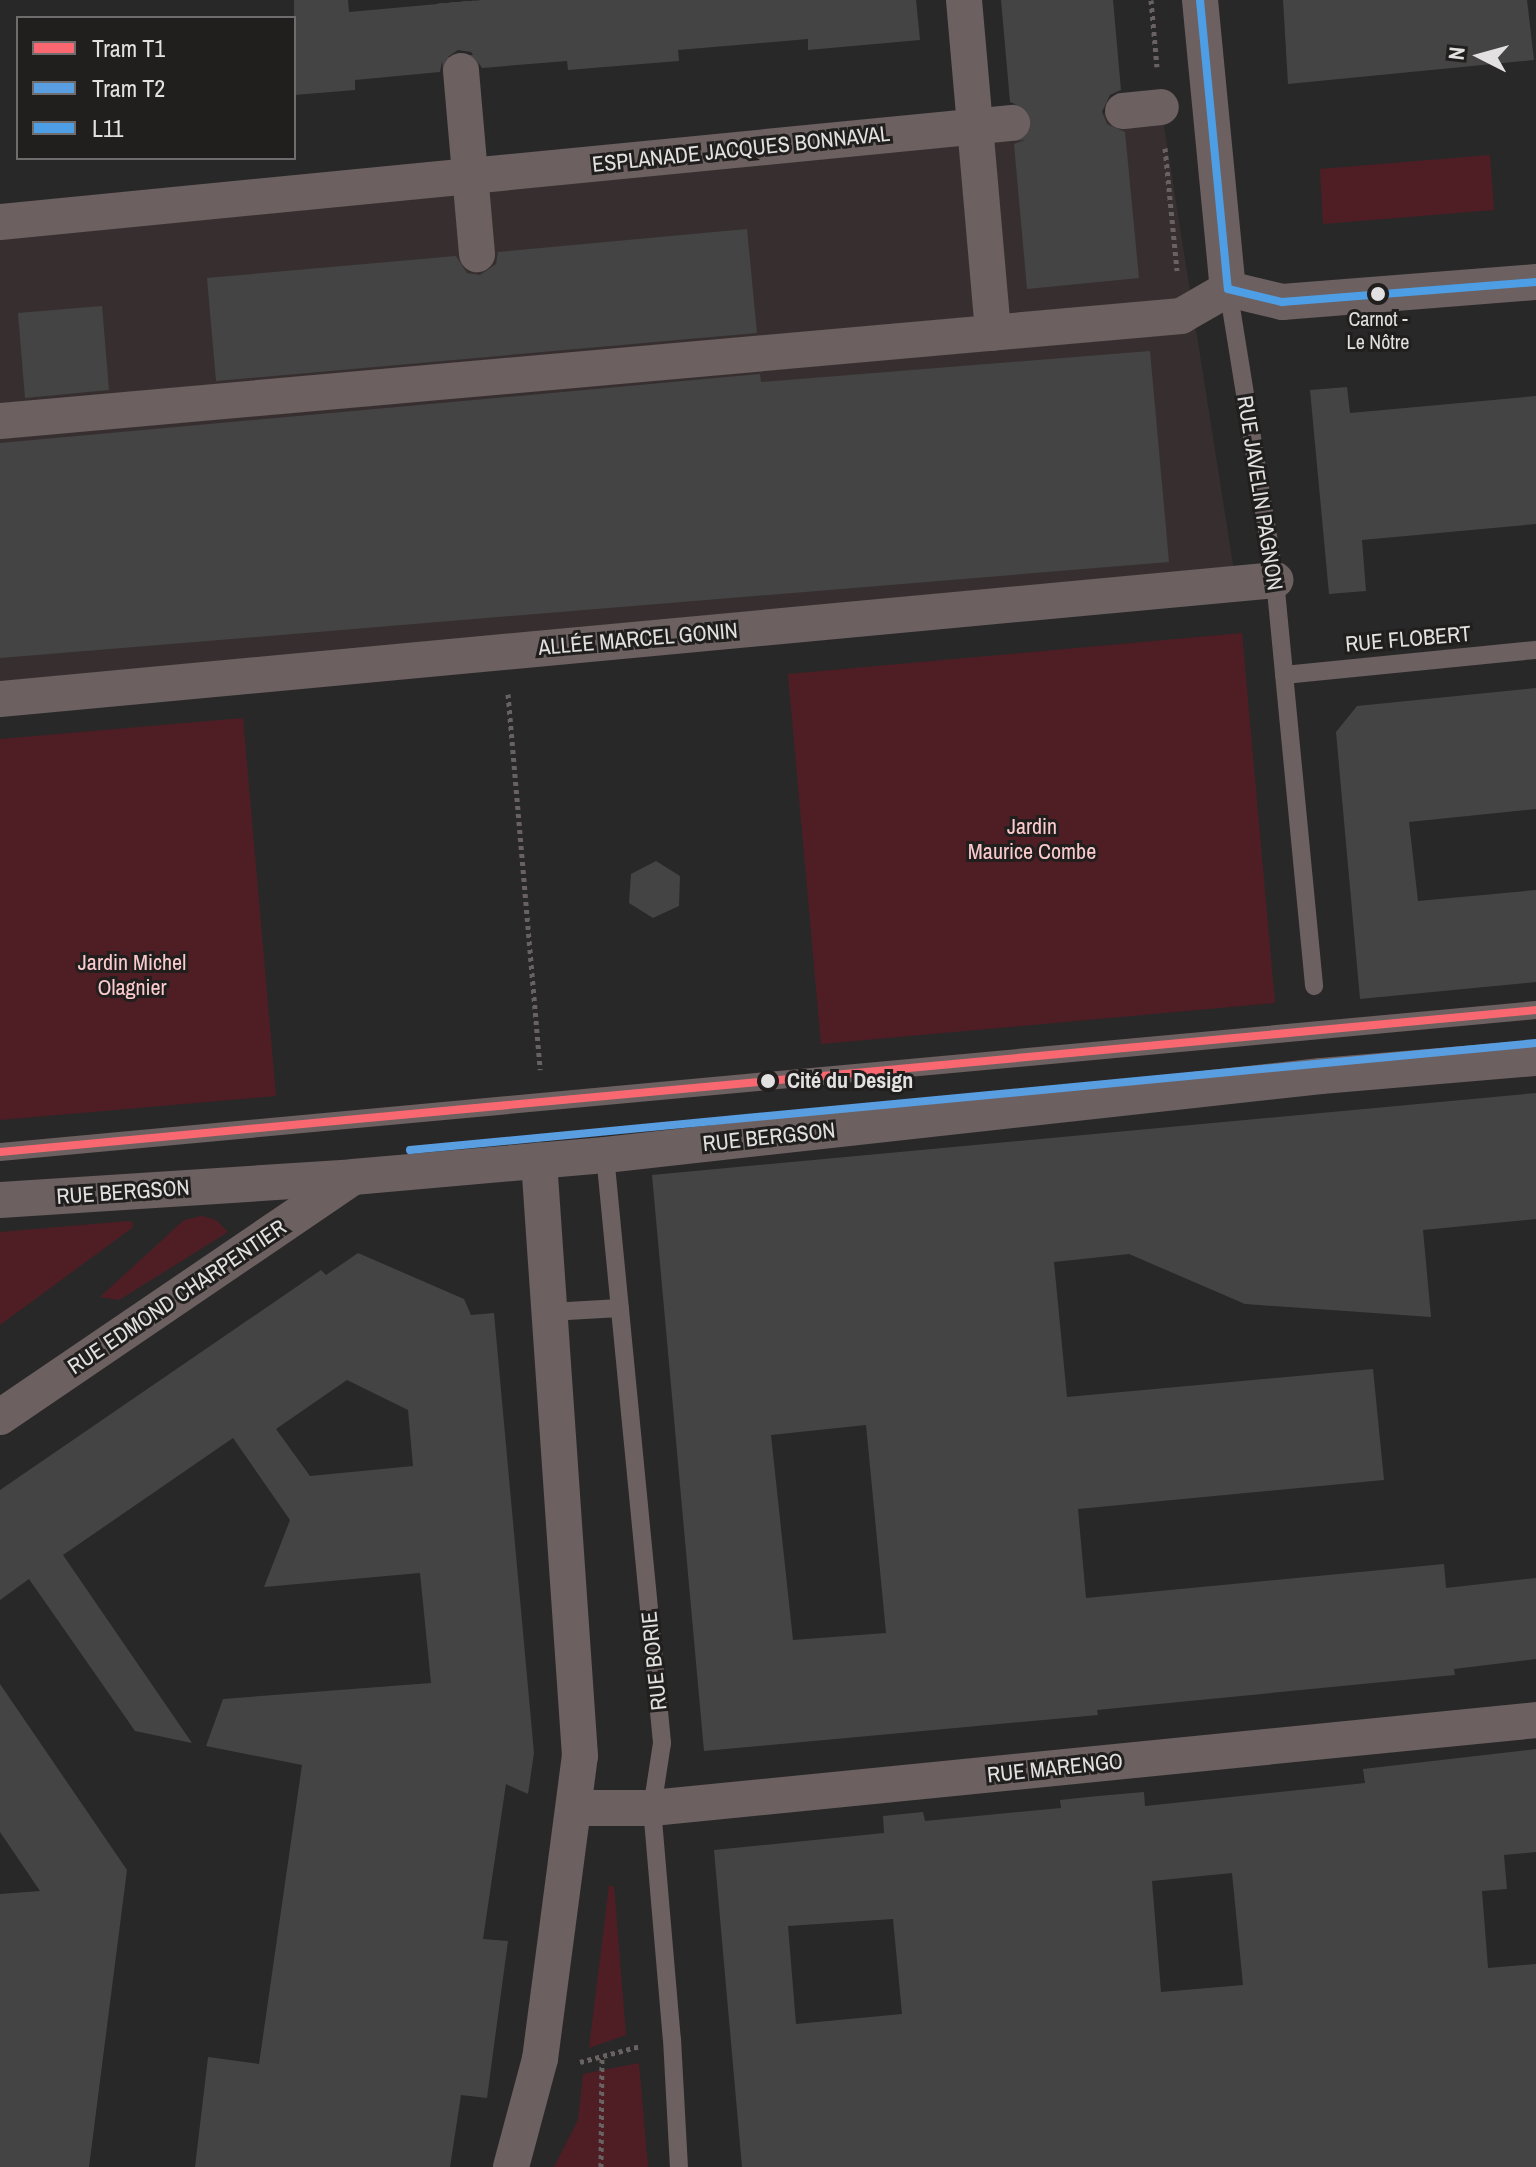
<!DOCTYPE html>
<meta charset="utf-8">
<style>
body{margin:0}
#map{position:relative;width:1536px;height:2167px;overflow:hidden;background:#292828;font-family:"Archivo Narrow",sans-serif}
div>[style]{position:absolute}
.built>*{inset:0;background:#372f2f}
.green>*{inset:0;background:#4f1e25}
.building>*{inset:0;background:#444}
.street-tunnel>*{height:36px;margin-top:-18px;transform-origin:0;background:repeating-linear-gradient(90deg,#454444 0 36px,transparent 0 54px)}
.path>*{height:5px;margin-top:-2.5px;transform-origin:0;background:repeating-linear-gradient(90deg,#696262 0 4px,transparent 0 8px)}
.lane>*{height:18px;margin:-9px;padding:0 9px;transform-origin:9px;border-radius:9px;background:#6c6061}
.street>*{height:36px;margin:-18px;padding:0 18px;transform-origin:18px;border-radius:18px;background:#6c6061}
.bus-1>*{height:8px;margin:-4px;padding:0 4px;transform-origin:4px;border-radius:4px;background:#4d9ee5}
.tram-1>*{height:8px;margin:-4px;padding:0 4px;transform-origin:4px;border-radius:4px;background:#f96870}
.tram-2>*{height:8px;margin:-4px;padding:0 4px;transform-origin:4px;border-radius:4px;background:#5a9ee2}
.dots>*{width:22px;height:22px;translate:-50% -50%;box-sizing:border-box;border:4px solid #211e1e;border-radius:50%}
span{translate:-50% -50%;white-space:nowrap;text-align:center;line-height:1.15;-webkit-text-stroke:6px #211e1e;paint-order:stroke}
.bus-label{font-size:20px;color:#e2e0e0}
.street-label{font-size:22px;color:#e2e0e0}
.park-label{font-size:22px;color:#fdcbcd}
.stop-label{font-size:22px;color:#e2e0e0;font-weight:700}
.left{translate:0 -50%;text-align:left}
.legend{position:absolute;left:16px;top:16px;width:280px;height:144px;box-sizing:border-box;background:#211e1e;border:2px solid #6e6c6c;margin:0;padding:10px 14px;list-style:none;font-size:24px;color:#e2e0e0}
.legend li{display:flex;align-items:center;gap:16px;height:40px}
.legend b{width:40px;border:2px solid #6e6c6c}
.north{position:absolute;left:1440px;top:16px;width:80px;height:80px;-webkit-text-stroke:6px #211e1e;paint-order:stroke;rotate:276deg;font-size:22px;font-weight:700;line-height:32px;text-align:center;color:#e2e0e0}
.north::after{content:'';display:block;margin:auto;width:28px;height:36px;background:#e2e0e0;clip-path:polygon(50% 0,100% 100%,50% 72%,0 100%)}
</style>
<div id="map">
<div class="built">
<i style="clip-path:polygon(1161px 107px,1236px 584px,0 699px,0 222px)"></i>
</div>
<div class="green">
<i style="clip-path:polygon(1490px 155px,1494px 210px,1323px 224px,1320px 169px)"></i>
<i style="clip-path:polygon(1242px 633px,1275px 1003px,821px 1044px,788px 674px)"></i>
<i style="clip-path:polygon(243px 718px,276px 1096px,0 1120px,0 739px)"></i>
<i style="clip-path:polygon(202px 1216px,216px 1220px,228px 1232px,119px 1300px,100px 1297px,184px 1220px)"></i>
<i style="clip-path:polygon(129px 1221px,133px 1223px,132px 1228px,0 1325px,0 1232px)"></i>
<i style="clip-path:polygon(609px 1886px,614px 1886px,626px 2035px,589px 2048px)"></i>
<i style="clip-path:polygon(639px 2063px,648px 2167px,554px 2167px,578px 2120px,583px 2074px)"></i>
</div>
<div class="building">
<i style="clip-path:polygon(294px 0,348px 0,349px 12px,482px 0,916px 0,920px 40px,808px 50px,808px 39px,678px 50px,679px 61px,568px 70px,567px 61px,482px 68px,471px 52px,458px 50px,442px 61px,440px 72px,355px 80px,355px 90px,294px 95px)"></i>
<i style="clip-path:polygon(1001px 0,1113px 0,1121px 90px,1110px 95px,1102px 112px,1107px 124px,1125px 132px,1139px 278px,1027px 289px,1014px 144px,1025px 140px,1033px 122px,1029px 110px,1010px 102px)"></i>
<i style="clip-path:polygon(1283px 0,1527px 0,1534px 60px,1288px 84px)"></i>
<i style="clip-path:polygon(747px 229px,757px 333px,216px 381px,207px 278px,456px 256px,467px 273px,480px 275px,496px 264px,498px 252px)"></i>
<i style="clip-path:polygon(102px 306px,109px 390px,25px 398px,18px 313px)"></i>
<i style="clip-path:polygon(1150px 351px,1169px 562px,0 658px,0 443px,760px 374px,761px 382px)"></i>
<i style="clip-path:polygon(1347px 387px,1350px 413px,1536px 396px,1536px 524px,1362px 540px,1366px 591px,1329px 594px,1310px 390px)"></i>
<i style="clip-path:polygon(1536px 688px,1536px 809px,1409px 822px,1418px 901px,1536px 890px,1536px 982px,1360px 999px,1336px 732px,1357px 706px)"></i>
<i style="clip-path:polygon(656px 861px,680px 876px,679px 906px,653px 918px,629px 903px,631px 874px)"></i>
<i style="clip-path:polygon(evenodd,1536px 1093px,1536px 1219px,1423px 1230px,1431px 1317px,1245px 1304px,1129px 1254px,1054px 1262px,1067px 1397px,1373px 1369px,1384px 1480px,1078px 1509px,1086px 1598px,1444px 1564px,1446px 1588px,1536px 1578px,1536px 1659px,1454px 1669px,1455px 1675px,1097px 1710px,1098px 1715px,704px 1751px,652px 1175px,1536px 1093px,866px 1425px,886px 1633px,793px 1640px,771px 1435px,866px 1425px)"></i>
<i style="clip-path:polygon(evenodd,358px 1253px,464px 1299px,471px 1315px,494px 1313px,534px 1753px,528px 1794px,506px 1784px,483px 1939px,508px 1941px,487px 2098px,461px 2095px,450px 2167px,195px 2167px,208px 2057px,259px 2064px,302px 1765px,206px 1746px,223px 1699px,431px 1683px,420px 1573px,264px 1587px,290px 1520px,233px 1438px,63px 1555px,192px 1743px,135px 1731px,29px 1579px,0 1600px,0 1490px,321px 1270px,326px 1275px,358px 1253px,347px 1380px,408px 1410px,413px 1466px,310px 1476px,276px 1429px,347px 1380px)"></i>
<i style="clip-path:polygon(0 1684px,127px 1870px,89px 2167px,0 2167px,0 1894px,40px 1891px,0 1832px)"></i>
<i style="clip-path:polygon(evenodd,1536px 1749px,1536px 1852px,1504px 1855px,1507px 1889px,1482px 1891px,1488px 1968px,1536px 1964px,1536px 2167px,742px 2167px,714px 1850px,884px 1833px,883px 1816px,923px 1812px,925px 1821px,1061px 1808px,1060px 1800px,1098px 1796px,1144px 1792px,1145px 1806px,1365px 1783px,1363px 1769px,1536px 1749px,1232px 1873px,1243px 1985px,1161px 1992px,1152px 1881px,1232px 1873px,1536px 1749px,893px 1919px,902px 2014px,796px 2024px,788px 1926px,893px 1919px)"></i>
</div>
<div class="street-tunnel">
<i style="left:455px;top:2px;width:69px;rotate:85deg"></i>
<i style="left:1012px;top:123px;width:112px;rotate:-6.2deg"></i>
</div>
<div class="path">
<i style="left:1151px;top:0;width:67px;rotate:84.9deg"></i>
<i style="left:1165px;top:148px;width:123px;rotate:84.4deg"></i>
<i style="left:508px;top:694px;width:377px;rotate:85.1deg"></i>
<i style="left:580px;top:2062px;width:62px;rotate:-14.9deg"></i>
<i style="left:601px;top:2167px;width:109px;rotate:-89.5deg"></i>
</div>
<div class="lane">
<i style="left:1228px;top:289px;width:295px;rotate:80.8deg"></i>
<i style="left:1275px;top:580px;width:408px;rotate:84.5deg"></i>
<i style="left:1284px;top:675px;width:253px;rotate:-5.7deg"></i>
<i style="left:0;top:1152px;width:1543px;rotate:-5.28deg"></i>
<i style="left:605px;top:1155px;width:591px;rotate:84.46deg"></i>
<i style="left:662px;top:1743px;width:66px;rotate:98.7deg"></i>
<i style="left:652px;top:1808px;width:232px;rotate:85.1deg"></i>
<i style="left:672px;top:2039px;width:128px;rotate:86.9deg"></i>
<i style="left:550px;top:1312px;width:70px;rotate:-3.3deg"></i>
</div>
<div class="street">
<i style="left:964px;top:0;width:334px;rotate:85deg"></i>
<i style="left:1200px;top:0;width:290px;rotate:84.5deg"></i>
<i style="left:461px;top:71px;width:184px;rotate:85deg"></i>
<i style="left:1123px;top:111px;width:38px;rotate:-6deg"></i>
<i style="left:0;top:222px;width:1017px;rotate:-5.59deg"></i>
<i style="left:1228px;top:289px;width:56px;rotate:13.5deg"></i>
<i style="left:1282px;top:302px;width:255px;rotate:-4.5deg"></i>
<i style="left:0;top:421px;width:1186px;rotate:-5.08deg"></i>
<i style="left:1181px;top:316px;width:54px;rotate:-29.9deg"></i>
<i style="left:0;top:699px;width:1281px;rotate:-5.33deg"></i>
<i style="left:0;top:1200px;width:354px;rotate:-3.7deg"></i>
<i style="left:353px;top:1177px;width:253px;rotate:-5deg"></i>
<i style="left:605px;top:1155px;width:720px;rotate:-6.3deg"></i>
<i style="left:1321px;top:1076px;width:216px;rotate:-4.8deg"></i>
<i style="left:0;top:1417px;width:425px;rotate:-34.2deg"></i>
<i style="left:574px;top:1808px;width:78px"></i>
<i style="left:652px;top:1808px;width:888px;rotate:-5.68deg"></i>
<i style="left:511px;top:2167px;width:112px;rotate:-75deg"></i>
<i style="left:540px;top:2059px;width:306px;rotate:-82.5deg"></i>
<i style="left:580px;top:1756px;width:597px;rotate:-93.94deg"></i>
</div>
<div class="bus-1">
<i style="left:1200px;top:0;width:290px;rotate:84.5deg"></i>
<i style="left:1228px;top:289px;width:56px;rotate:13.5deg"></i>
<i style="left:1282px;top:302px;width:255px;rotate:-4.5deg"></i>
</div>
<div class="tram-1">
<i style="left:0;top:1152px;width:1543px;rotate:-5.28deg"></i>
</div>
<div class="tram-2">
<i style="left:410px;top:1150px;width:1131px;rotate:-5.43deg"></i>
</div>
<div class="dots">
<i style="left:1378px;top:294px;background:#e2e0e0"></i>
<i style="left:768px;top:1081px;background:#e2e0e0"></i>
</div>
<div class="bus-label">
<span style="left:1378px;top:330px">Carnot -<br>Le Nôtre</span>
</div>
<div class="street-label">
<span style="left:741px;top:149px;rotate:-6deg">ESPLANADE JACQUES BONNAVAL</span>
<span style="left:1260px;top:493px;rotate:81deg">RUE JAVELIN PAGNON</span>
<span style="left:638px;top:639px;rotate:-5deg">ALLÉE MARCEL GONIN</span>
<span style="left:1408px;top:639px;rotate:-5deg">RUE FLOBERT</span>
<span style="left:769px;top:1137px;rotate:-6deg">RUE BERGSON</span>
<span style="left:123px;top:1192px;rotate:-4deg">RUE BERGSON</span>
<span style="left:177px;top:1297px;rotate:-34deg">RUE EDMOND CHARPENTIER</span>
<span style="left:654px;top:1661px;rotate:-96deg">RUE BORIE</span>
<span style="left:1055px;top:1768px;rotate:-6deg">RUE MARENGO</span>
</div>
<div class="park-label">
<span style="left:1032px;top:839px">Jardin<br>Maurice Combe</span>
<span style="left:132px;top:975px">Jardin Michel<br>Olagnier</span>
</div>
<div class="stop-label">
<span class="left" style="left:787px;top:1081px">Cité du Design</span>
</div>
<ul class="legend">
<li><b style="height:10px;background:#f96870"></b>Tram T1</li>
<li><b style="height:10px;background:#5a9ee2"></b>Tram T2</li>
<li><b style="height:10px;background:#4d9ee5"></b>L11</li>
</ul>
<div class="north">N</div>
</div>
